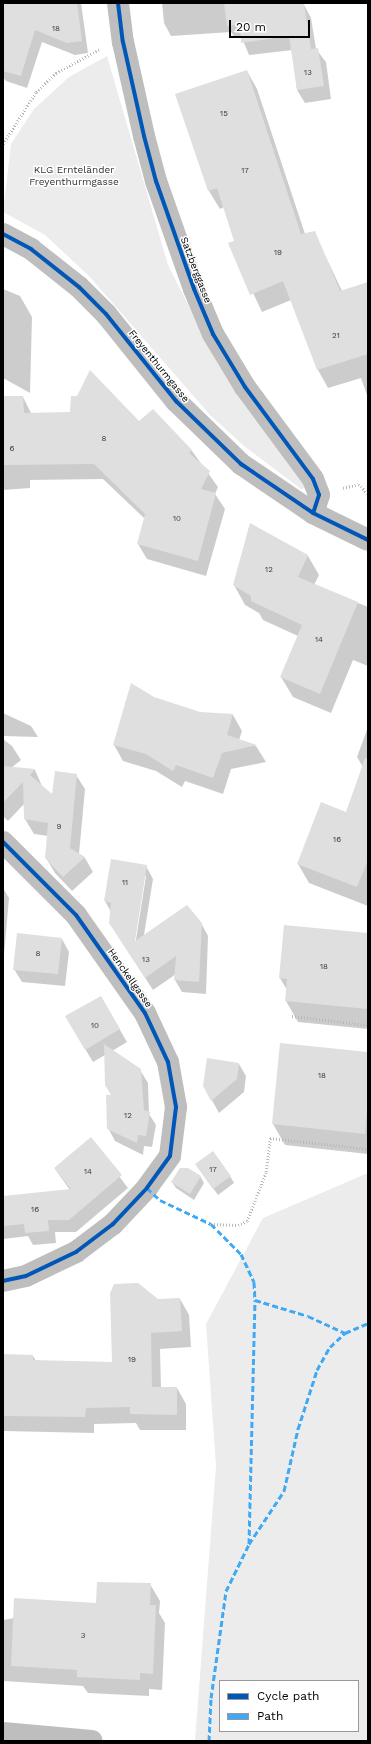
<!DOCTYPE html>
<meta charset="utf-8">
<style>
body{margin:0}
#map{position:relative;width:371px;height:1744px;overflow:hidden;background:#fff;font-family:"Work Sans",sans-serif}
div>[style]{position:absolute}
.green>*{inset:0;background:#ececec}
.shadow>*{inset:0;background:#0003}
.building>*{inset:0;background:#dfdfdf}
.path>*{height:2.5px;margin-top:-1.25px;transform-origin:0;background:repeating-linear-gradient(90deg,#b9b9b9 0 1px,transparent 0 3px)}
.minor>*{height:22px;margin:-11px;padding:0 11px;transform-origin:11px;border-radius:11px;background:#bebebe}
.quiet>*{height:3px;margin-top:-1.5px;transform-origin:0;background:repeating-linear-gradient(90deg,#3fa9f5 0 6px,transparent 0 9px)}
.cycleway>*{height:4px;margin:-2px;padding:0 2px;transform-origin:2px;border-radius:2px;background:#0057b8}
span{translate:-50% -50%;white-space:nowrap;text-align:center;line-height:1.15;-webkit-text-stroke:3px #fff;paint-order:stroke}
.number-label{font-size:8px;color:#383838}
.number-label span{-webkit-text-stroke-width:0}
.park-label{font-size:10px;color:#333}
.street-label{font-size:10px;color:#000}
.frame{position:absolute;inset:0;border:4px solid #000;pointer-events:none}
.legend{position:absolute;left:219px;top:1680px;width:140px;height:52px;box-sizing:border-box;background:#fff;border:1px solid #999;margin:0;padding:5px 7px;list-style:none;font-size:12px;color:#000}
.legend li{display:flex;align-items:center;gap:8px;height:20px}
.legend b{width:20px;border:1px solid #999}
.scale{position:absolute;left:229px;top:20px;width:81px;height:18px;box-sizing:border-box;border:2px solid #000;border-top:0;padding-left:5px;font-size:12px;line-height:14px;white-space:nowrap;color:#000;-webkit-text-stroke:3px #fff;paint-order:stroke}
</style>
<div id="map">
<div class="green">
<i style="clip-path:polygon(107px 56px,168px 265px,217px 362px,306px 488px,301px 489px,244px 446px,210px 415px,90px 277px,45px 235px,3px 212px,11px 144px,34px 109px,69px 77px)"></i>
<i style="clip-path:polygon(evenodd,368px 1173px,368px 1741px,195px 1741px,216px 1466px,206px 1324px,263px 1218px,368px 1173px,220px 1681px,358px 1681px,358px 1731px,220px 1731px,220px 1681px)"></i>
</div>
<div class="shadow">
<i style="clip-path:polygon(3px 3px,81px 3px,88px 53px,75px 55px,42px 42px,27px 88px,6px 81px,3px 77px)"></i>
<i style="clip-path:polygon(162px 3px,303px 3px,311px 18px,316px 49px,326px 62px,331px 99px,305px 103px,297px 90px,292px 50px,249px 55px,242px 38px,235px 38px,231px 32px,171px 36px,164px 23px)"></i>
<i style="clip-path:polygon(247px 71px,257px 89px,305px 234px,314px 232px,342px 291px,368px 283px,368px 398px,361px 378px,328px 388px,318px 370px,291px 300px,262px 312px,230px 244px,235px 242px,224px 207px,220px 209px,209px 191px,177px 94px)"></i>
<i style="clip-path:polygon(3px 289px,20px 296px,32px 317px,30px 393px,3px 378px)"></i>
<i style="clip-path:polygon(3px 397px,23px 397px,31px 413px,139px 423px,153px 410px,192px 451px,218px 487px,215px 494px,225px 509px,206px 576px,147px 559px,138px 544px,145px 519px,103px 479px,30px 480px,30px 488px,3px 490px)"></i>
<i style="clip-path:polygon(250px 524px,308px 556px,319px 575px,314px 585px,368px 607px,368px 666px,353px 660px,331px 713px,293px 697px,281px 677px,298px 636px,263px 620px,259px 613px,245px 605px,234px 585px)"></i>
<i style="clip-path:polygon(154px 698px,200px 713px,233px 715px,242px 731px,239px 740px,256px 746px,266px 762px,231px 769px,223px 794px,185px 781px,182px 787px,156px 771px,123px 761px,114px 745px)"></i>
<i style="clip-path:polygon(3px 713px,31px 726px,38px 737px,3px 736px)"></i>
<i style="clip-path:polygon(368px 727px,368px 906px,309px 883px,298px 864px,346px 813px,363px 767px,357px 757px)"></i>
<i style="clip-path:polygon(3px 739px,12px 746px,21px 760px,11px 768px,35px 770px,42px 786px,53px 796px,76px 775px,85px 789px,79px 854px,85px 858px,93px 872px,72px 891px,55px 873px,46px 858px,48px 836px,34px 834px,25px 819px,25px 803px,8px 821px,3px 816px)"></i>
<i style="clip-path:polygon(evenodd,146px 866px,153px 879px,144px 935px,201px 923px,208px 936px,206px 994px,182px 992px,175px 980px,176px 974px,153px 990px,118px 936px,111px 912px,105px 901px,146px 866px,144px 876px,146px 876px,135px 946px,133px 946px,144px 876px)"></i>
<i style="clip-path:polygon(3px 888px,9px 898px,4px 955px,3px 955px)"></i>
<i style="clip-path:polygon(368px 934px,368px 1029px,298px 1022px,286px 1001px,287px 990px,280px 978px)"></i>
<i style="clip-path:polygon(62px 939px,69px 952px,65px 986px,22px 982px,14px 969px)"></i>
<i style="clip-path:polygon(101px 997px,127px 1042px,112px 1051px,140px 1070px,148px 1083px,149px 1114px,156px 1125px,152px 1147px,144px 1146px,143px 1155px,115px 1141px,108px 1128px,113px 1096px,105px 1055px,93px 1062px,66px 1017px)"></i>
<i style="clip-path:polygon(368px 1053px,368px 1154px,285px 1145px,273px 1124px)"></i>
<i style="clip-path:polygon(239px 1064px,246px 1076px,244px 1092px,219px 1113px,204px 1086px)"></i>
<i style="clip-path:polygon(91px 1139px,128px 1188px,76px 1232px,55px 1232px,56px 1243px,33px 1245px,28px 1236px,3px 1239px,3px 1197px,70px 1190px,55px 1169px)"></i>
<i style="clip-path:polygon(196px 1165px,230px 1176px,234px 1183px,218px 1195px)"></i>
<i style="clip-path:polygon(200px 1176px,204px 1183px,194px 1200px,176px 1188px,172px 1182px)"></i>
<i style="clip-path:polygon(180px 1299px,189px 1315px,191px 1347px,160px 1349px,161px 1388px,177px 1388px,186px 1404px,186px 1430px,140px 1430px,136px 1423px,94px 1424px,94px 1433px,3px 1431px,3px 1355px,33px 1356px,36px 1361px,113px 1363px,157px 1300px)"></i>
<i style="clip-path:polygon(150px 1584px,160px 1601px,159px 1613px,165px 1623px,162px 1690px,149px 1689px,149px 1696px,88px 1693px,83px 1686px,3px 1681px,3px 1620px,97px 1604px)"></i>
</div>
<div class="building">
<i style="clip-path:polygon(3px 3px,77px 3px,82px 41px,67px 43px,35px 30px,21px 76px,3px 71px)"></i>
<i style="clip-path:polygon(224px 3px,304px 4px,311px 49px,318px 48px,324px 86px,297px 90px,289px 36px,241px 43px,240px 24px,227px 26px)"></i>
<i style="clip-path:polygon(247px 70px,301px 234px,315px 231px,340px 291px,368px 282px,368px 354px,317px 370px,283px 281px,250px 295px,228px 243px,234px 241px,217px 188px,208px 191px,175px 94px)"></i>
<i style="clip-path:polygon(90px 370px,139px 421px,153px 409px,192px 450px,189px 453px,210px 471px,201px 489px,216px 493px,198px 561px,137px 544px,145px 514px,94px 464px,3px 465px,3px 396px,23px 396px,24px 413px,70px 412px,71px 396px,77px 396px)"></i>
<i style="clip-path:polygon(250px 523px,308px 555px,298px 577px,358px 602px,320px 694px,280px 677px,302px 625px,251px 601px,251px 596px,233px 585px)"></i>
<i style="clip-path:polygon(131px 683px,154px 697px,200px 712px,233px 714px,227px 735px,257px 745px,222px 753px,213px 778px,176px 765px,173px 771px,146px 754px,113px 745px)"></i>
<i style="clip-path:polygon(365px 758px,368px 758px,368px 860px,357px 887px,297px 864px,321px 802px,346px 812px)"></i>
<i style="clip-path:polygon(3px 766px,35px 769px,30px 775px,52px 794px,55px 771px,77px 774px,70px 848px,85px 857px,63px 877px,45px 858px,48px 823px,24px 819px,23px 782px,3px 803px)"></i>
<i style="clip-path:polygon(111px 859px,147px 865px,135px 941px,187px 905px,202px 923px,199px 982px,174px 980px,176px 956px,145px 978px,109px 923px,111px 903px,104px 901px)"></i>
<i style="clip-path:polygon(284px 925px,368px 933px,368px 1009px,285px 1001px,287px 979px,279px 978px)"></i>
<i style="clip-path:polygon(17px 933px,62px 938px,58px 974px,13px 970px)"></i>
<i style="clip-path:polygon(101px 996px,120px 1029px,85px 1050px,65px 1016px)"></i>
<i style="clip-path:polygon(280px 1043px,368px 1052px,368px 1100px,365px 1134px,272px 1124px)"></i>
<i style="clip-path:polygon(104px 1044px,141px 1069px,144px 1110px,150px 1112px,146px 1136px,138px 1135px,137px 1143px,107px 1129px,106px 1095px,111px 1095px,105px 1085px)"></i>
<i style="clip-path:polygon(207px 1058px,239px 1063px,237px 1079px,211px 1101px,203px 1086px)"></i>
<i style="clip-path:polygon(91px 1137px,122px 1175px,69px 1220px,48px 1220px,49px 1231px,25px 1233px,24px 1224px,4px 1226px,3px 1196px,71px 1189px,54px 1168px)"></i>
<i style="clip-path:polygon(213px 1151px,231px 1176px,213px 1189px,195px 1164px)"></i>
<i style="clip-path:polygon(180px 1168px,188px 1168px,201px 1176px,190px 1194px,171px 1182px)"></i>
<i style="clip-path:polygon(138px 1283px,158px 1299px,180px 1298px,182px 1331px,151px 1333px,152px 1387px,177px 1387px,177px 1415px,130px 1414px,130px 1407px,86px 1408px,85px 1417px,3px 1416px,3px 1354px,33px 1355px,33px 1360px,112px 1362px,110px 1293px,114px 1284px)"></i>
<i style="clip-path:polygon(97px 1582px,151px 1583px,150px 1605px,156px 1605px,153px 1674px,140px 1673px,140px 1680px,77px 1677px,77px 1670px,11px 1666px,14px 1598px,96px 1603px)"></i>
</div>
<div class="path">
<i style="left:3px;top:144px;width:62px;rotate:-57.6deg"></i>
<i style="left:36px;top:92px;width:28px;rotate:-44deg"></i>
<i style="left:56px;top:73px;width:50px;rotate:-28.6deg"></i>
<i style="left:343px;top:488px;width:16px;rotate:-14deg"></i>
<i style="left:359px;top:484px;width:13px;rotate:48deg"></i>
<i style="left:292px;top:1016px;width:77px;rotate:6.8deg"></i>
<i style="left:211px;top:1224px;width:27px;rotate:2deg"></i>
<i style="left:238px;top:1225px;width:10px;rotate:-24deg"></i>
<i style="left:247px;top:1221px;width:53px;rotate:-68.8deg"></i>
<i style="left:266px;top:1172px;width:34px;rotate:-83deg"></i>
<i style="left:270px;top:1138px;width:99px;rotate:6.4deg"></i>
</div>
<div class="minor">
<i style="left:118px;top:3px;width:39px;rotate:83deg"></i>
<i style="left:123px;top:42px;width:96px;rotate:77.4deg"></i>
<i style="left:144px;top:136px;width:47px;rotate:75.1deg"></i>
<i style="left:156px;top:181px;width:114px;rotate:70.6deg"></i>
<i style="left:194px;top:289px;width:49px;rotate:67.1deg"></i>
<i style="left:213px;top:334px;width:62px;rotate:58.9deg"></i>
<i style="left:245px;top:387px;width:114px;rotate:53.5deg"></i>
<i style="left:313px;top:479px;width:17px;rotate:69deg"></i>
<i style="left:319px;top:495px;width:19px;rotate:108deg"></i>
<i style="left:3px;top:234px;width:32px;rotate:28deg"></i>
<i style="left:31px;top:249px;width:61px;rotate:38.4deg"></i>
<i style="left:79px;top:287px;width:38px;rotate:45deg"></i>
<i style="left:106px;top:314px;width:112px;rotate:51.2deg"></i>
<i style="left:176px;top:401px;width:91px;rotate:44.1deg"></i>
<i style="left:241px;top:464px;width:87px;rotate:34.2deg"></i>
<i style="left:313px;top:513px;width:61px;rotate:26.1deg"></i>
<i style="left:3px;top:842px;width:103px;rotate:45deg"></i>
<i style="left:76px;top:915px;width:120px;rotate:54.9deg"></i>
<i style="left:145px;top:1013px;width:54px;rotate:64.9deg"></i>
<i style="left:168px;top:1062px;width:46px;rotate:79.9deg"></i>
<i style="left:176px;top:1107px;width:49px;rotate:97deg"></i>
<i style="left:170px;top:1156px;width:39px;rotate:126deg"></i>
<i style="left:147px;top:1188px;width:50px;rotate:133.4deg"></i>
<i style="left:113px;top:1224px;width:46px;rotate:142.9deg"></i>
<i style="left:76px;top:1252px;width:55px;rotate:154.4deg"></i>
<i style="left:26px;top:1276px;width:24px;rotate:168deg"></i>
<i style="left:3px;top:1733px;width:89px;rotate:5.1deg"></i>
</div>
<div class="quiet">
<i style="left:147px;top:1188px;width:18px;rotate:43deg"></i>
<i style="left:160px;top:1200px;width:56px;rotate:25.2deg"></i>
<i style="left:211px;top:1224px;width:42px;rotate:45deg"></i>
<i style="left:241px;top:1254px;width:31px;rotate:65deg"></i>
<i style="left:254px;top:1282px;width:18px;rotate:87deg"></i>
<i style="left:255px;top:1300px;width:55px;rotate:16.8deg"></i>
<i style="left:308px;top:1316px;width:41px;rotate:24.7deg"></i>
<i style="left:249px;top:1544px;width:64px;rotate:-56.6deg"></i>
<i style="left:284px;top:1491px;width:64px;rotate:-77.3deg"></i>
<i style="left:298px;top:1429px;width:62px;rotate:-72.1deg"></i>
<i style="left:317px;top:1370px;width:26px;rotate:-61deg"></i>
<i style="left:330px;top:1347px;width:21px;rotate:-43deg"></i>
<i style="left:345px;top:1333px;width:25px;rotate:-23deg"></i>
<i style="left:209px;top:1741px;width:43px;rotate:-87.3deg"></i>
<i style="left:211px;top:1698px;width:108px;rotate:-82deg"></i>
<i style="left:226px;top:1591px;width:52px;rotate:-63.9deg"></i>
<i style="left:249px;top:1544px;width:244px;rotate:-88.6deg"></i>
</div>
<div class="cycleway">
<i style="left:118px;top:3px;width:39px;rotate:83deg"></i>
<i style="left:123px;top:42px;width:96px;rotate:77.4deg"></i>
<i style="left:144px;top:136px;width:47px;rotate:75.1deg"></i>
<i style="left:156px;top:181px;width:114px;rotate:70.6deg"></i>
<i style="left:194px;top:289px;width:49px;rotate:67.1deg"></i>
<i style="left:213px;top:334px;width:62px;rotate:58.9deg"></i>
<i style="left:245px;top:387px;width:114px;rotate:53.5deg"></i>
<i style="left:313px;top:479px;width:17px;rotate:69deg"></i>
<i style="left:319px;top:495px;width:19px;rotate:108deg"></i>
<i style="left:3px;top:234px;width:32px;rotate:28deg"></i>
<i style="left:31px;top:249px;width:61px;rotate:38.4deg"></i>
<i style="left:79px;top:287px;width:38px;rotate:45deg"></i>
<i style="left:106px;top:314px;width:112px;rotate:51.2deg"></i>
<i style="left:176px;top:401px;width:91px;rotate:44.1deg"></i>
<i style="left:241px;top:464px;width:87px;rotate:34.2deg"></i>
<i style="left:313px;top:513px;width:61px;rotate:26.1deg"></i>
<i style="left:3px;top:842px;width:103px;rotate:45deg"></i>
<i style="left:76px;top:915px;width:120px;rotate:54.9deg"></i>
<i style="left:145px;top:1013px;width:54px;rotate:64.9deg"></i>
<i style="left:168px;top:1062px;width:46px;rotate:79.9deg"></i>
<i style="left:176px;top:1107px;width:49px;rotate:97deg"></i>
<i style="left:170px;top:1156px;width:39px;rotate:126deg"></i>
<i style="left:147px;top:1188px;width:50px;rotate:133.4deg"></i>
<i style="left:113px;top:1224px;width:46px;rotate:142.9deg"></i>
<i style="left:76px;top:1252px;width:55px;rotate:154.4deg"></i>
<i style="left:26px;top:1276px;width:24px;rotate:168deg"></i>
</div>
<div class="number-label">
<span style="left:56px;top:29px">18</span>
<span style="left:308px;top:73px">13</span>
<span style="left:224px;top:114px">15</span>
<span style="left:245px;top:171px">17</span>
<span style="left:278px;top:253px">19</span>
<span style="left:336px;top:336px">21</span>
<span style="left:104px;top:439px">8</span>
<span style="left:12px;top:449px">6</span>
<span style="left:177px;top:519px">10</span>
<span style="left:269px;top:570px">12</span>
<span style="left:319px;top:640px">14</span>
<span style="left:59px;top:827px">9</span>
<span style="left:337px;top:840px">16</span>
<span style="left:125px;top:883px">11</span>
<span style="left:38px;top:954px">8</span>
<span style="left:146px;top:960px">13</span>
<span style="left:324px;top:967px">18</span>
<span style="left:95px;top:1026px">10</span>
<span style="left:322px;top:1076px">18</span>
<span style="left:128px;top:1116px">12</span>
<span style="left:213px;top:1170px">17</span>
<span style="left:88px;top:1172px">14</span>
<span style="left:35px;top:1210px">16</span>
<span style="left:132px;top:1360px">19</span>
<span style="left:83px;top:1636px">3</span>
</div>
<div class="park-label">
<span style="left:74px;top:175px">KLG Ernteländer<br>Freyenthurmgasse</span>
</div>
<div class="street-label">
<span style="left:196px;top:270px;rotate:69deg">Satzberggasse</span>
<span style="left:159px;top:366px;rotate:51deg">Freyenthurmgasse</span>
<span style="left:130px;top:978px;rotate:55deg">Henckellgasse</span>
</div>
<div class="frame"></div>
<ul class="legend">
<li><b style="height:5px;background:#0057b8"></b>Cycle path</li>
<li><b style="height:5px;background:#3fa9f5"></b>Path</li>
</ul>
<div class="scale">20 m</div>
</div>
